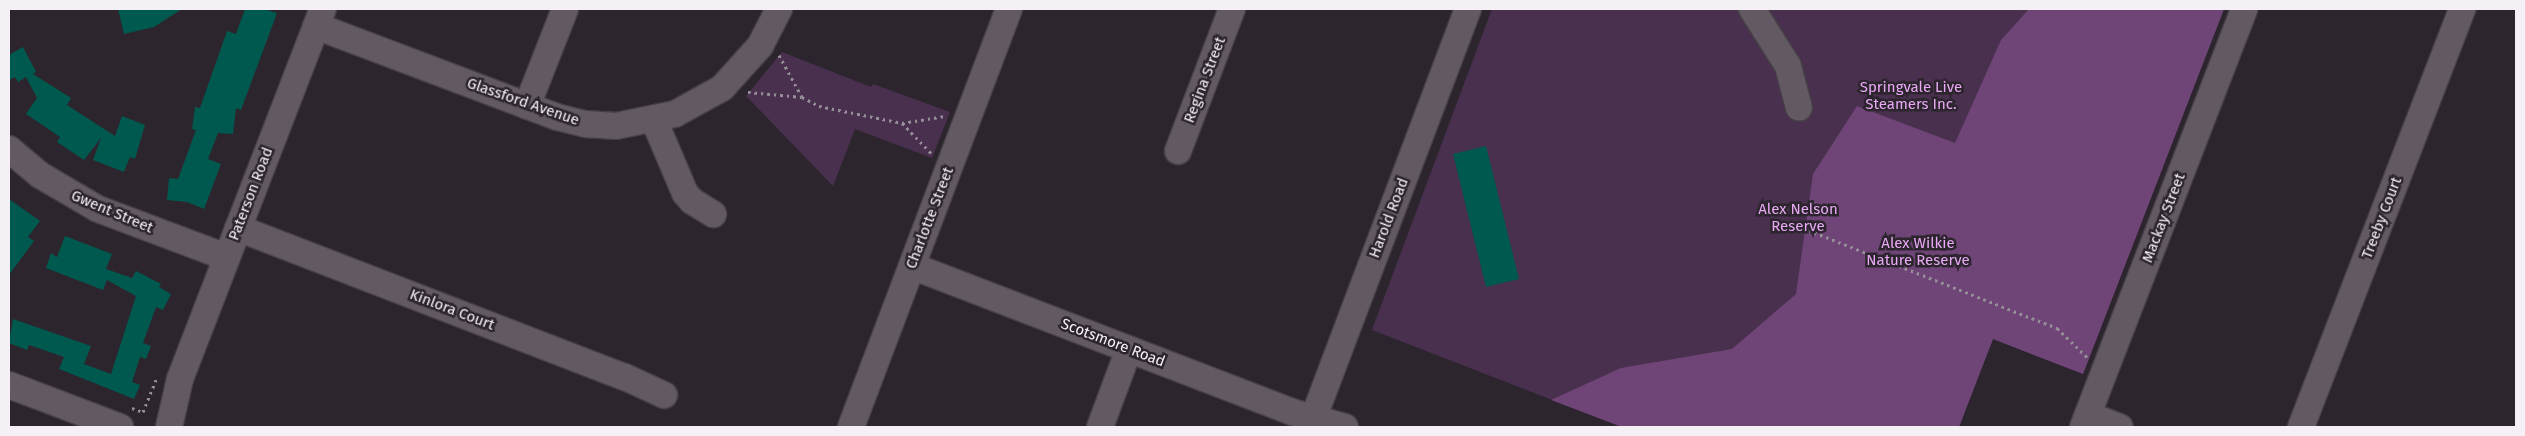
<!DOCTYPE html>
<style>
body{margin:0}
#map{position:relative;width:2525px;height:436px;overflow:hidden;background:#2c252e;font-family:"Fira Sans",sans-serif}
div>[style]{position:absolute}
.green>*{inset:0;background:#49304e}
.forest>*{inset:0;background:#6f4577}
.building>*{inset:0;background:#00594e}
.path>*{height:3px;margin-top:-1.5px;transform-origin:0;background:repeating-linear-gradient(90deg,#958f97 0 2.5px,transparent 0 6.5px)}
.roads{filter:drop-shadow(1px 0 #464047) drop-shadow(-1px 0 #464047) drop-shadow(0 1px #464047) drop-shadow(0 -1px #464047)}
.minor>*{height:26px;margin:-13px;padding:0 13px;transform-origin:13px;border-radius:13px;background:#625963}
span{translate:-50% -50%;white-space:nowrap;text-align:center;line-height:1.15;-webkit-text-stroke:5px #2c252e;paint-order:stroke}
.street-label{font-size:15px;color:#f5f0f6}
.park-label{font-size:15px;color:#e9a9f5}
.frame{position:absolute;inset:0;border:10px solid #f5f0f6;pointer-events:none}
</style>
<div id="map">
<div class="green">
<i style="clip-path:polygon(1492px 9px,2224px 9px,2083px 374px,1993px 339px,1959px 427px,1622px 427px,1372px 330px)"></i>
<i style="clip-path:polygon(782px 52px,871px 87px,873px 84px,950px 112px,932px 158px,855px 129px,833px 186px,746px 96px)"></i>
</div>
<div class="forest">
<i style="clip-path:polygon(2029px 9px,2224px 9px,2083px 374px,1993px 339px,1959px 427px,1622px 427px,1551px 400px,1621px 368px,1732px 349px,1796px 294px,1813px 174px,1857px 106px,1955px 143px,2001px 40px)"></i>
</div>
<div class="building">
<i style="clip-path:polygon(118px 9px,182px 9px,154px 27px,124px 34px)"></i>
<i style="clip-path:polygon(245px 9px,264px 9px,277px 13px,241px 110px,236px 108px,233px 134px,218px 133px,208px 159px,221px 164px,204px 209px,187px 202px,167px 200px,169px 178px,178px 179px,196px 130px,192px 129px,195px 107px,200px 108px,227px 31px,236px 34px)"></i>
<i style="clip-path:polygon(23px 47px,36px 72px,33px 74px,71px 98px,67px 105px,115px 136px,122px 116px,145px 125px,135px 159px,130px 157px,124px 172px,93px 160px,101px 138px,84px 160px,57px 142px,60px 137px,26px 114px,37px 98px,26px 77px,18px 82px,15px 77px,9px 80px,9px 55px)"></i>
<i style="clip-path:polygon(1486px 146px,1519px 279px,1486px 287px,1453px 154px)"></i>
<i style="clip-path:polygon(9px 199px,40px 221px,28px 237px,34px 241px,9px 275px)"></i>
<i style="clip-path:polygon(65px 236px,112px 254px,106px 269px,132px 278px,136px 271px,161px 284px,159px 287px,171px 294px,163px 310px,156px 307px,143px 343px,151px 346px,146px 359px,140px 357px,132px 382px,140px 385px,134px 399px,59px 369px,64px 357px,29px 345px,27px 350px,9px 343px,13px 319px,91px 346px,84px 364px,111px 374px,136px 296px,107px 280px,103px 290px,46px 268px,51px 253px,57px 257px)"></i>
</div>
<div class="path">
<i style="left:779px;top:55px;width:48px;rotate:61.3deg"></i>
<i style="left:802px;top:97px;width:19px;rotate:28deg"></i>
<i style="left:819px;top:106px;width:85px;rotate:11.6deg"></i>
<i style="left:902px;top:123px;width:44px;rotate:-9.2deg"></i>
<i style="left:748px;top:92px;width:54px;rotate:5.3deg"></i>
<i style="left:902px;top:123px;width:42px;rotate:46deg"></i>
<i style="left:1808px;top:230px;width:268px;rotate:21.5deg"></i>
<i style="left:2057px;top:328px;width:43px;rotate:44.1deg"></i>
<i style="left:132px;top:408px;width:12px;rotate:20deg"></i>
<i style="left:143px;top:412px;width:35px;rotate:-68deg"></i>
</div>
<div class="roads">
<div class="minor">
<i style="left:1752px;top:9px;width:67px;rotate:57.7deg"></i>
<i style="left:1788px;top:66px;width:43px;rotate:75.3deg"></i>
<i style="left:316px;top:26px;width:258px;rotate:20.7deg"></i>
<i style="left:557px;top:117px;width:30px;rotate:14deg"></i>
<i style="left:586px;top:124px;width:30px;rotate:4deg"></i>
<i style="left:616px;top:126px;width:60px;rotate:-11.5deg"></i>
<i style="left:675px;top:114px;width:54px;rotate:-29deg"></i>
<i style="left:722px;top:88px;width:57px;rotate:-47.9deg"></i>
<i style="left:760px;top:46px;width:42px;rotate:-62.8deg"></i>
<i style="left:527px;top:106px;width:104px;rotate:-68.6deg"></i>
<i style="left:654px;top:120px;width:79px;rotate:67deg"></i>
<i style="left:685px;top:193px;width:11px;rotate:49deg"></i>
<i style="left:692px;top:201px;width:25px;rotate:32deg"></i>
<i style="left:9px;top:149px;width:40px;rotate:40deg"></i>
<i style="left:40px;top:175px;width:67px;rotate:30.4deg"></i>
<i style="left:98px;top:209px;width:137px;rotate:20.6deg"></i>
<i style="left:1178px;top:151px;width:152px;rotate:-69.2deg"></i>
<i style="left:238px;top:228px;width:415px;rotate:21.1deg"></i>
<i style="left:625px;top:377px;width:43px;rotate:24.8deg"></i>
<i style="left:912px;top:266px;width:407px;rotate:21deg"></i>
<i style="left:1292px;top:412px;width:55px;rotate:15.8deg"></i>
<i style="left:9px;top:385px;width:119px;rotate:20.7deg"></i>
<i style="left:2088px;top:415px;width:34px;rotate:21deg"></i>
<i style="left:169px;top:427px;width:49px;rotate:-77.1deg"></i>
<i style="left:180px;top:379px;width:397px;rotate:-68.9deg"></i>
<i style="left:851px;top:427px;width:447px;rotate:-69.3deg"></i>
<i style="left:1100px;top:427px;width:83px;rotate:-69.6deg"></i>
<i style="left:1310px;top:427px;width:447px;rotate:-69.3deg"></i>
<i style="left:2083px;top:427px;width:448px;rotate:-68.9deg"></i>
<i style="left:2301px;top:427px;width:448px;rotate:-68.9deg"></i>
</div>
</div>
<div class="street-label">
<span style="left:1205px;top:80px;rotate:-69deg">Regina Street</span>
<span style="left:523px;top:102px;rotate:19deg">Glassford Avenue</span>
<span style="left:251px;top:194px;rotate:-69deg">Paterson Road</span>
<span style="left:112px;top:212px;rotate:23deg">Gwent Street</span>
<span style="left:930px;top:218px;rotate:-69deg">Charlotte Street</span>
<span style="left:1389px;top:218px;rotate:-69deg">Harold Road</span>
<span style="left:2164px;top:218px;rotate:-69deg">Mackay Street</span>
<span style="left:2382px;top:218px;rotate:-69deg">Treeby Court</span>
<span style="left:452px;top:310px;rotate:21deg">Kinlora Court</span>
<span style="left:1113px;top:343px;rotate:21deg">Scotsmore Road</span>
</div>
<div class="park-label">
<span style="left:1911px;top:96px">Springvale Live<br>Steamers Inc.</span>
<span style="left:1798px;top:218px">Alex Nelson<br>Reserve</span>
<span style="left:1918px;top:252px">Alex Wilkie<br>Nature Reserve</span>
</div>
<div class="frame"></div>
</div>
